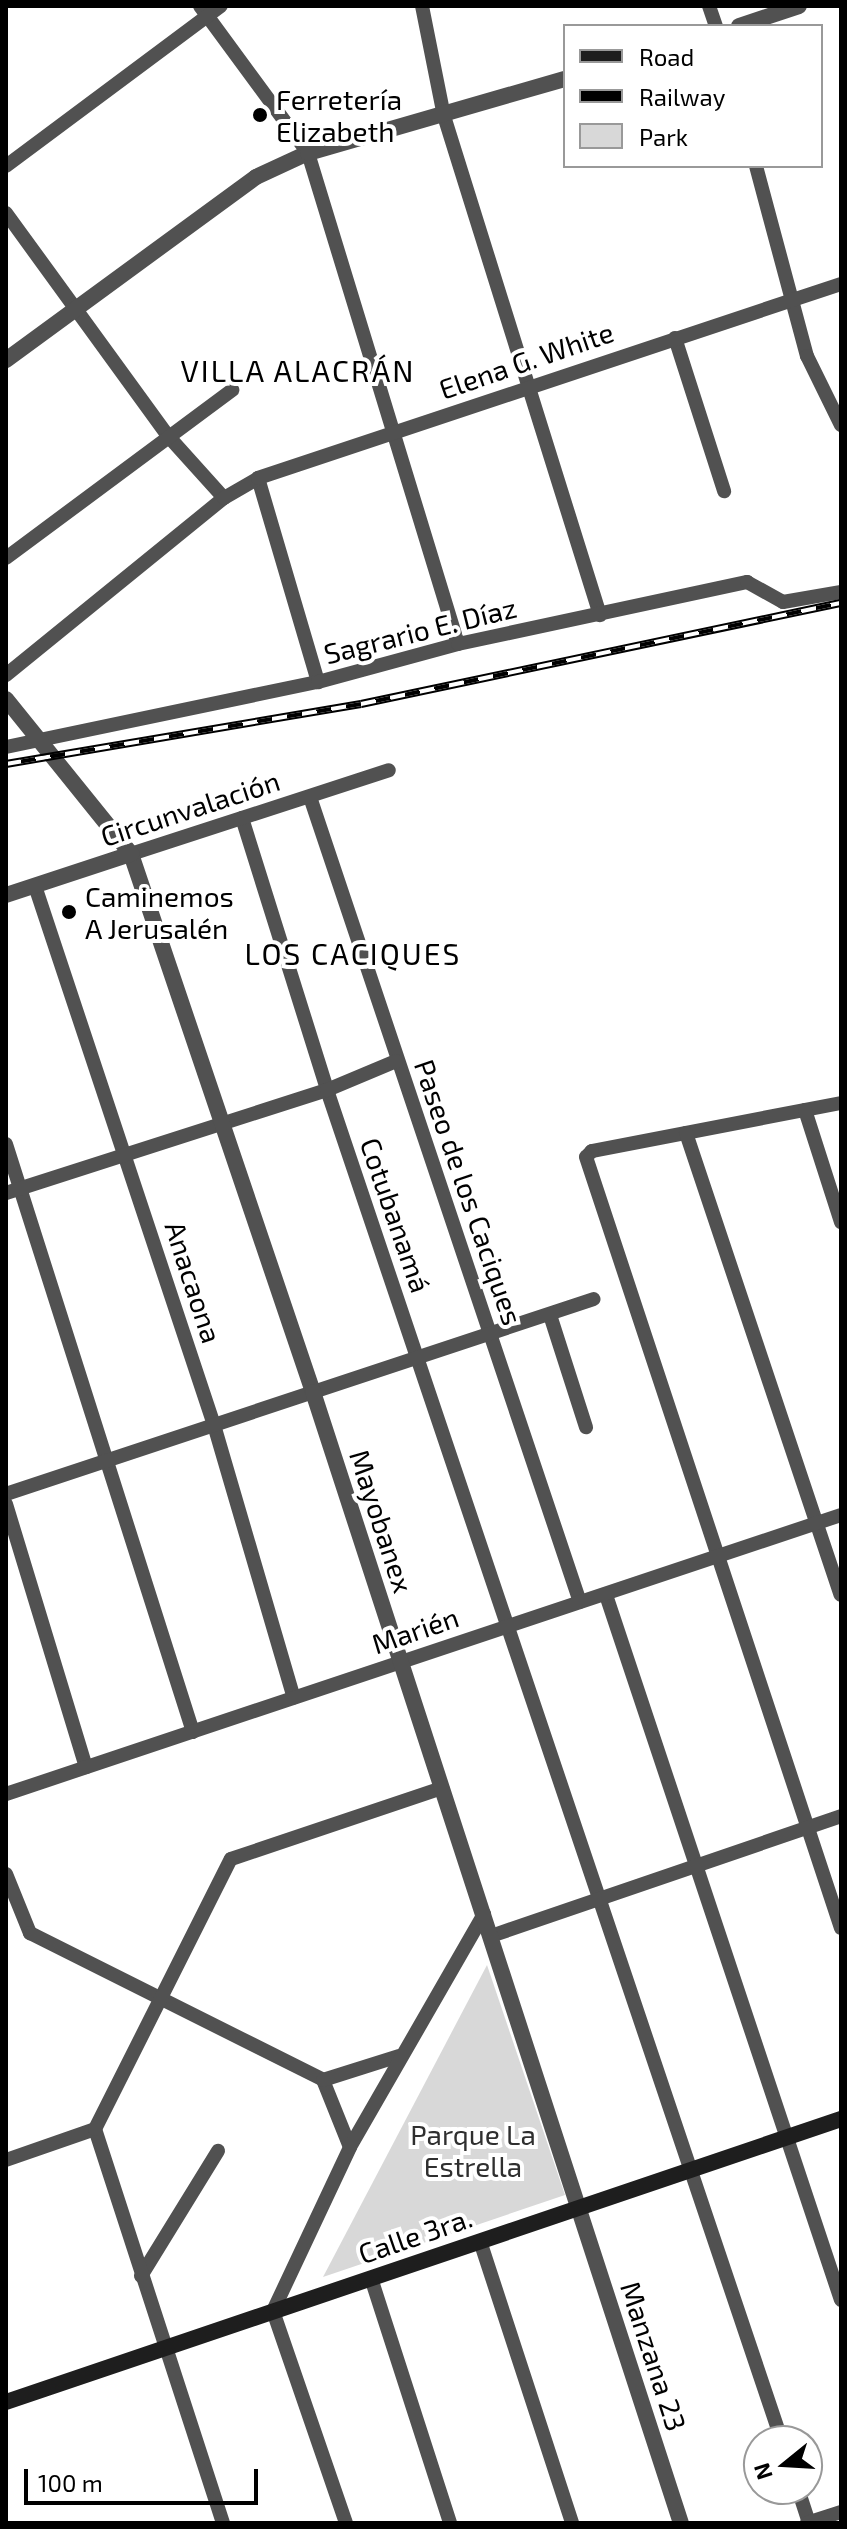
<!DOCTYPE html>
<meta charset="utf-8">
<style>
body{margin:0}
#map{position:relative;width:847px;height:2529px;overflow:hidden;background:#fff;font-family:"Exo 2",sans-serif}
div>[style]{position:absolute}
.green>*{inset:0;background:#d8d8d8}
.minor>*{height:14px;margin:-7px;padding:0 7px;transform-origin:7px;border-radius:7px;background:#515151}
.tertiary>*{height:16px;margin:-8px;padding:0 8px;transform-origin:8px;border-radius:8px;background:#515151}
.secondary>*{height:16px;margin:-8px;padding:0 8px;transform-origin:8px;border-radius:8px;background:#1e1e1e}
.rail>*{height:8px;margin-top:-4px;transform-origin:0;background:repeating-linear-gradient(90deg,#fff 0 15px,#000 0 30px);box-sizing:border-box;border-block:2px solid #000}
.dots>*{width:22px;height:22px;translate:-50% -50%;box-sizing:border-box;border:4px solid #fff;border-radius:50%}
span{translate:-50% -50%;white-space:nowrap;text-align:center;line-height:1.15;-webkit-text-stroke:8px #fff;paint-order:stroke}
.poi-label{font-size:28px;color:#000}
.left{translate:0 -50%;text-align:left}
.street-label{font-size:28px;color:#000}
.park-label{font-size:28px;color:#2f2f2f}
.neighbourhood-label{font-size:30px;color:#000;letter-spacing:2px}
.frame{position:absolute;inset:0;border:8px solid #000;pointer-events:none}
.legend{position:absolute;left:563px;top:24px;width:260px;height:144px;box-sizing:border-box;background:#fff;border:2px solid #999;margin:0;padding:10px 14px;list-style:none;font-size:24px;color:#000}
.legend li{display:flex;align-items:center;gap:16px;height:40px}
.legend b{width:40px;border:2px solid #999}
.north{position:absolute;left:743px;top:2425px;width:80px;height:80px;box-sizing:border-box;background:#fff;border:2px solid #999;border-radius:50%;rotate:252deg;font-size:22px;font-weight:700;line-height:32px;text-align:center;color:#000}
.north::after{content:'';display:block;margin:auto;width:28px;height:36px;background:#000;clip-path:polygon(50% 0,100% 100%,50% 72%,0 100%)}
.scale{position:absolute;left:24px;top:2469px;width:234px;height:36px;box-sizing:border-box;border:4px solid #000;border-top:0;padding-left:10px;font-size:24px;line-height:28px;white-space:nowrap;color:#000;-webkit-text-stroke:6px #fff;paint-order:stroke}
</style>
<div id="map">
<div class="green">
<i style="clip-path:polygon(487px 1965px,565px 2195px,323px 2277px)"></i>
</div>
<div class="minor">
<i style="left:200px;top:6px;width:182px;rotate:53.7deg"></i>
<i style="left:308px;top:153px;width:513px;rotate:73.01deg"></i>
<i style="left:422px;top:6px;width:112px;rotate:78.7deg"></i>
<i style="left:444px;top:116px;width:523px;rotate:72.64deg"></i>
<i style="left:709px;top:6px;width:21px;rotate:71deg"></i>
<i style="left:6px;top:166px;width:268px;rotate:-36.7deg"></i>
<i style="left:756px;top:166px;width:197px;rotate:75deg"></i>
<i style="left:807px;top:356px;width:77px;rotate:63.8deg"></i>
<i style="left:6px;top:213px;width:277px;rotate:54deg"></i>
<i style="left:169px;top:437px;width:82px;rotate:48deg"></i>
<i style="left:675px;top:338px;width:161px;rotate:72.2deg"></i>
<i style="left:258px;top:478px;width:213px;rotate:73.6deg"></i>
<i style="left:6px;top:558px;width:282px;rotate:-36.6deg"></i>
<i style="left:6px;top:675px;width:281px;rotate:-39.1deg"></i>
<i style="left:224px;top:498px;width:39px;rotate:-30deg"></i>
<i style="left:258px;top:478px;width:614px;rotate:-18.41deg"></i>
<i style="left:6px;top:747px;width:319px;rotate:-11.8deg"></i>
<i style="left:318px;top:682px;width:145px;rotate:-15.2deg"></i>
<i style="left:458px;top:644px;width:296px;rotate:-12.1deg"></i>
<i style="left:747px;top:582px;width:41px;rotate:29.1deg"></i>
<i style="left:783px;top:602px;width:59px;rotate:-9.8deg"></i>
<i style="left:310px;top:797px;width:849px;rotate:71.46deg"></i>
<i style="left:242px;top:818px;width:285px;rotate:72.6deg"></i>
<i style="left:327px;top:1090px;width:1426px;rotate:71.39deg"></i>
<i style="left:131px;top:854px;width:271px;rotate:-18deg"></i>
<i style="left:35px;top:886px;width:568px;rotate:71.63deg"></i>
<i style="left:214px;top:1425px;width:284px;rotate:73.7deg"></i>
<i style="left:841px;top:1103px;width:254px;rotate:169.1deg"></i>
<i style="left:592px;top:1151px;width:8px;rotate:135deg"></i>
<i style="left:586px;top:1157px;width:812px;rotate:71.7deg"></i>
<i style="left:805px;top:1110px;width:118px;rotate:72.2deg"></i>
<i style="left:686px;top:1133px;width:487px;rotate:71.5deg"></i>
<i style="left:6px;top:1144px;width:617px;rotate:72.36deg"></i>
<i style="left:6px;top:1193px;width:337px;rotate:-17.8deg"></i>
<i style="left:327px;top:1090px;width:75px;rotate:-22.8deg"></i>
<i style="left:550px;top:1315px;width:118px;rotate:72.2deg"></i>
<i style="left:6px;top:1494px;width:619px;rotate:-18.35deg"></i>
<i style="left:6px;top:1504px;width:275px;rotate:73.1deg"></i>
<i style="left:606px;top:1595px;width:743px;rotate:71.57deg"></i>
<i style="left:6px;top:1794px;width:880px;rotate:-18.48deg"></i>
<i style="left:6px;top:1874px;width:64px;rotate:67.9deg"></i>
<i style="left:30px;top:1933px;width:328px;rotate:26.6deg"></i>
<i style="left:323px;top:2080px;width:72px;rotate:68.1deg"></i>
<i style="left:491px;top:1936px;width:370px;rotate:-18.9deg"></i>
<i style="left:323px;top:2080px;width:80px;rotate:-17.5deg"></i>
<i style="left:6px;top:2160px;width:94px;rotate:-19.2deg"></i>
<i style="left:480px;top:2241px;width:297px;rotate:71.9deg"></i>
<i style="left:141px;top:2276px;width:147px;rotate:-58.4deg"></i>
<i style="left:371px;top:2278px;width:257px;rotate:72.1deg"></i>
<i style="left:798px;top:2489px;width:36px;rotate:72deg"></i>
<i style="left:223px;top:2523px;width:414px;rotate:-108deg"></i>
<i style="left:95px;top:2129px;width:302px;rotate:-63.3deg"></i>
<i style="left:231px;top:1859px;width:223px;rotate:-18.6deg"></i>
<i style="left:346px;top:2523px;width:224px;rotate:-109deg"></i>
<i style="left:273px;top:2311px;width:181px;rotate:-64.8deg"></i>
<i style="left:350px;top:2147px;width:269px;rotate:-60.1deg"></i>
<i style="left:807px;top:2523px;width:36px;rotate:-18deg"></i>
</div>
<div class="tertiary">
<i style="left:739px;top:26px;width:63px;rotate:-18.4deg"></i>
<i style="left:6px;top:360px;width:310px;rotate:-36.2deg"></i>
<i style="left:256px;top:177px;width:57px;rotate:-24.8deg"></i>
<i style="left:308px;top:153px;width:267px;rotate:-16.1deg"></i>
<i style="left:6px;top:699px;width:199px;rotate:51.1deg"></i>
<i style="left:131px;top:854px;width:568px;rotate:71.31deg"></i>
<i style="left:313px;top:1392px;width:1189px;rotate:71.98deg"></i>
<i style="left:6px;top:895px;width:132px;rotate:-18.2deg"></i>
</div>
<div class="secondary">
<i style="left:6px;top:2402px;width:882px;rotate:-18.72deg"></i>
</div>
<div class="rail">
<i style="left:6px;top:764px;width:360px;rotate:-9.6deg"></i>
<i style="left:361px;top:704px;width:491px;rotate:-11.9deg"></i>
</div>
<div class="dots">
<i style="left:260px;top:115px;background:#000"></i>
<i style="left:69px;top:912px;background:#000"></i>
</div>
<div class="poi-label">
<span class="left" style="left:276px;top:115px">Ferretería<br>Elizabeth</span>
<span class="left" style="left:85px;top:912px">Caminemos<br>A Jerusalén</span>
</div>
<div class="street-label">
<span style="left:526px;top:360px;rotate:-19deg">Elena G. White</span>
<span style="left:420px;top:630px;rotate:-14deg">Sagrario E. Díaz</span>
<span style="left:190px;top:808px;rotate:-18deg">Circunvalación</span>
<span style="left:469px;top:1192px;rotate:71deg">Paseo de los Caciques</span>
<span style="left:396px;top:1215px;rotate:71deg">Cotubanamá</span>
<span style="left:194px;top:1282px;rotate:72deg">Anacaona</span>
<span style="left:382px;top:1521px;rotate:72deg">Mayobanex</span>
<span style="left:415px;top:1630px;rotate:-19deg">Marién</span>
<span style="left:415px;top:2235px;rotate:-19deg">Calle 3ra.</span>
<span style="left:654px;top:2356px;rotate:72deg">Manzana 23</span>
</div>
<div class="park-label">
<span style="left:473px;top:2150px">Parque La<br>Estrella</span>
</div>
<div class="neighbourhood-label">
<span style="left:298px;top:370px">VILLA ALACRÁN</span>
<span style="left:353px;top:953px">LOS CACIQUES</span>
</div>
<div class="frame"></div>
<ul class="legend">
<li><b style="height:10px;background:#1e1e1e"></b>Road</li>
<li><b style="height:10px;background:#000"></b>Railway</li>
<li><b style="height:22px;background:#d8d8d8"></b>Park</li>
</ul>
<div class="north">N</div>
<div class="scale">100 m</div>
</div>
